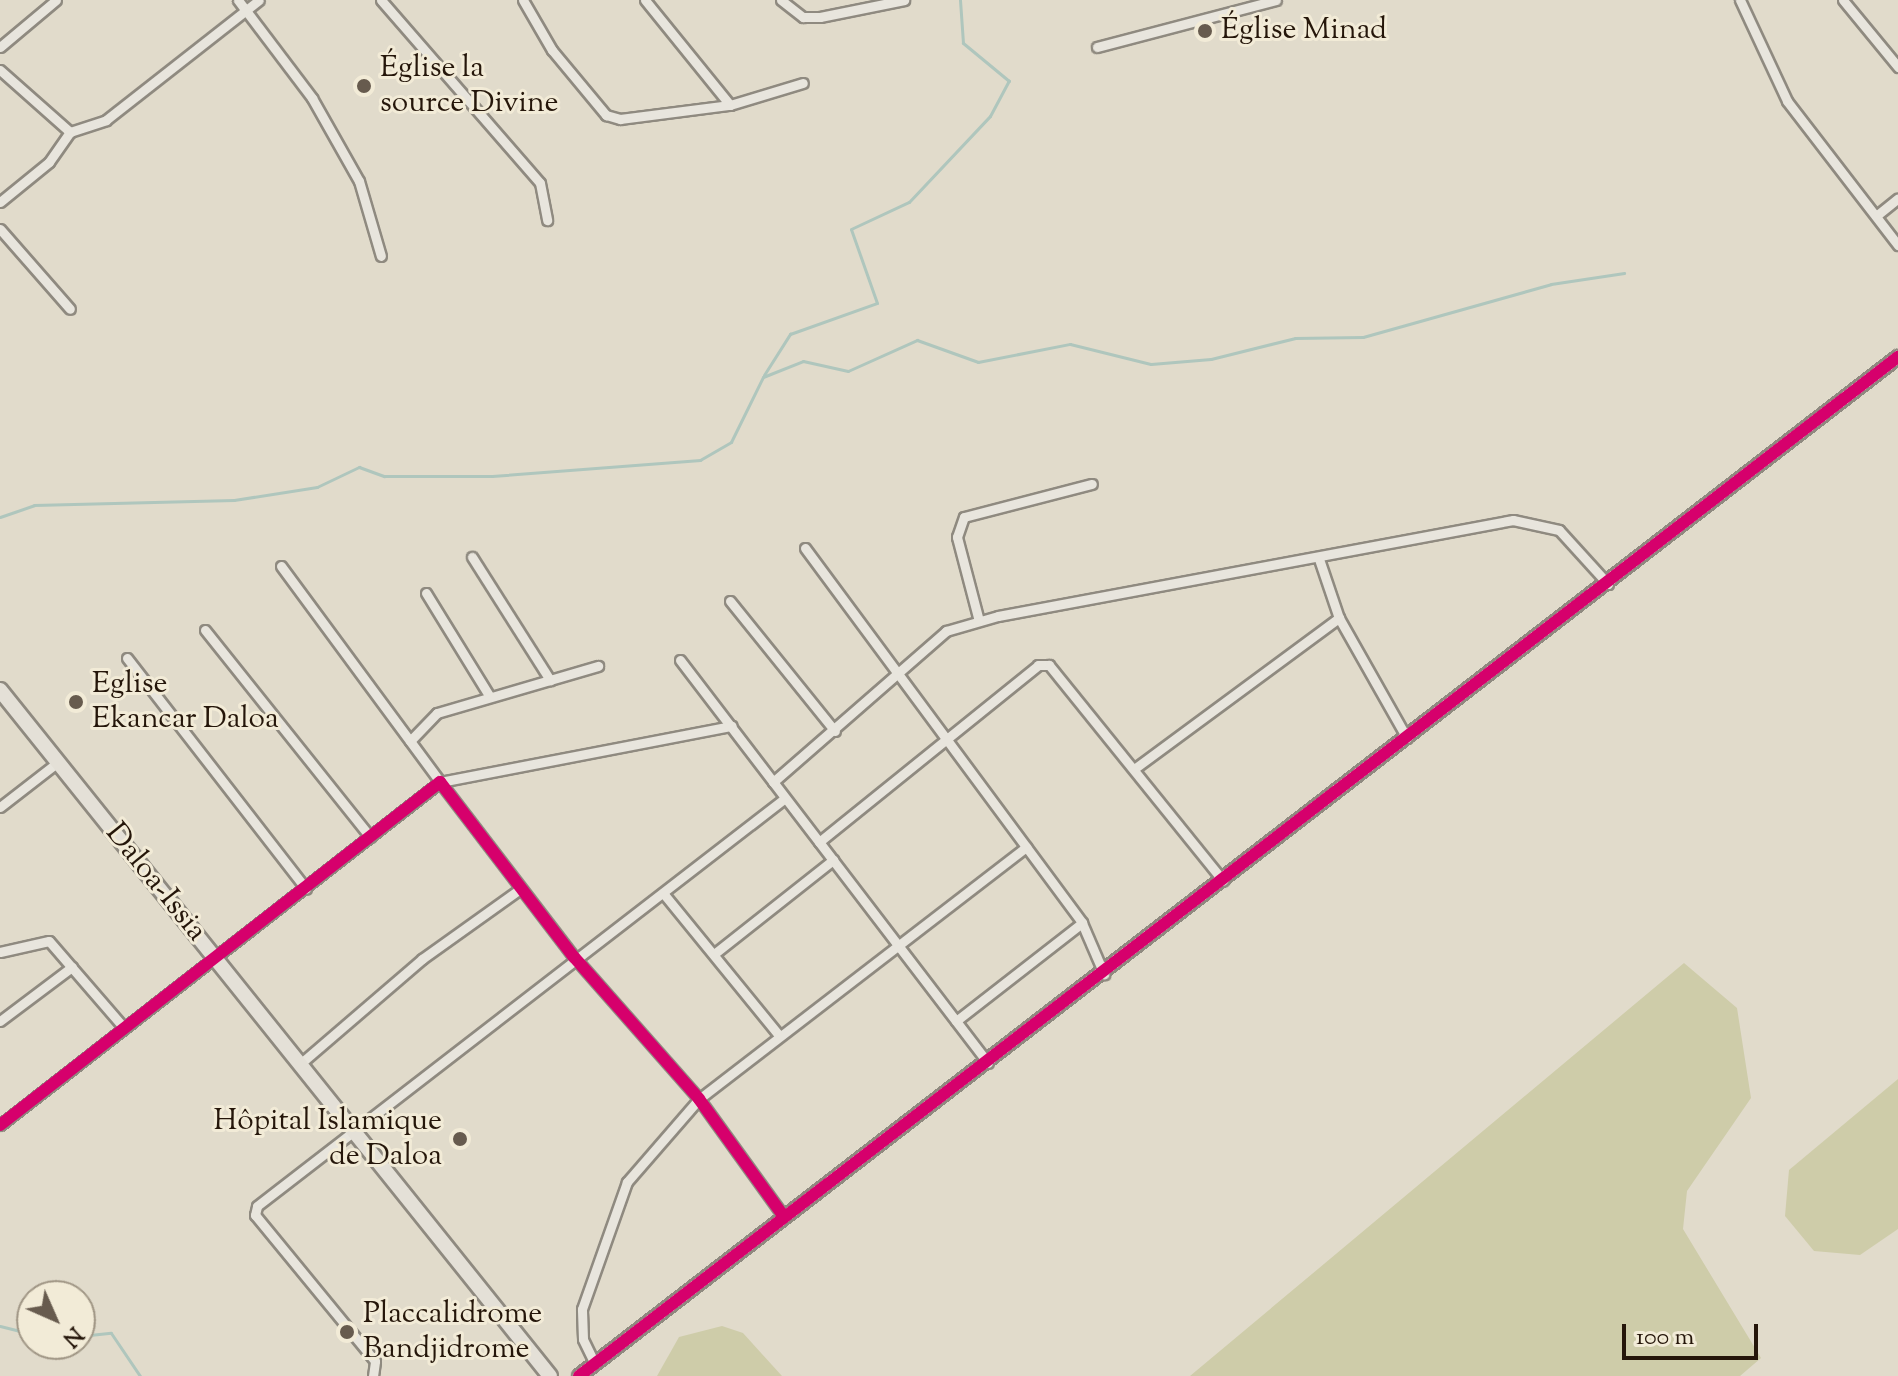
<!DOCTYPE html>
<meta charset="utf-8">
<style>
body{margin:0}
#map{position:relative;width:1898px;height:1376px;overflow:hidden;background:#e1dbcb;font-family:"Sorts Mill Goudy",serif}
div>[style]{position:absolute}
.green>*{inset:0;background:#cecca9}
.stream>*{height:3px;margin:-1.5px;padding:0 1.5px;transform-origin:1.5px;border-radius:1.5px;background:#afc6bd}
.roads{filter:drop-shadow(2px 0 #8f8a80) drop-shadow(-2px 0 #8f8a80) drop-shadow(0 2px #8f8a80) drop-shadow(0 -2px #8f8a80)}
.minor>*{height:9px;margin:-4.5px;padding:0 4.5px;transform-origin:4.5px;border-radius:4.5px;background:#e8e5dd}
.tertiary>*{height:12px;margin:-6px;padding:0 6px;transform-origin:6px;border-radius:6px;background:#e8e5dd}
.primary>*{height:14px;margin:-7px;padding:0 7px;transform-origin:7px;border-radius:7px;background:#e4e0d7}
.cycleway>*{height:12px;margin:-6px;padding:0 6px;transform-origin:6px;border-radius:6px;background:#d6006c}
.dots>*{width:22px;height:22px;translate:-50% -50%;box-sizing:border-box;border:4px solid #f2ebd7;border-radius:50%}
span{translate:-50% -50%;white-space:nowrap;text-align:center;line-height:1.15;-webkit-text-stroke:6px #f2ebd7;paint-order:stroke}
.poi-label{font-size:30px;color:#25160a}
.left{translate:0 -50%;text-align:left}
.right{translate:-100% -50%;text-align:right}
.street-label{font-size:30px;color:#25160a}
.north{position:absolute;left:16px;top:1280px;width:80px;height:80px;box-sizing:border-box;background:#f2ebd7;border:2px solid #a09685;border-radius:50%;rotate:135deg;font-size:22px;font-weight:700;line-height:32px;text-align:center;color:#25160a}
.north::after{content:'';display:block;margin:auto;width:28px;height:36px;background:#675b4e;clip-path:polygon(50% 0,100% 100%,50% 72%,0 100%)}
.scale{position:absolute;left:1622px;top:1324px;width:136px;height:36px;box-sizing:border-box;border:4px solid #25160a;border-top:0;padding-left:10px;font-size:24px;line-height:28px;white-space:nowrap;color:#25160a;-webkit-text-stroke:6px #f2ebd7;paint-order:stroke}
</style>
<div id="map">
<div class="green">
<i style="clip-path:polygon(1684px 963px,1737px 1008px,1751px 1098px,1687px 1191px,1683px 1229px,1761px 1358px,1740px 1376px,1190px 1376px)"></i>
<i style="clip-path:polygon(1898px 1079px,1898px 1229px,1860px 1255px,1814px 1251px,1785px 1216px,1789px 1170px)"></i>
<i style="clip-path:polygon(722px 1326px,743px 1333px,782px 1376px,657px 1376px,679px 1337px)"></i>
</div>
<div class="stream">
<i style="left:764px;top:375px;width:49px;rotate:-57.6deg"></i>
<i style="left:790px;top:334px;width:92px;rotate:-19.6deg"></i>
<i style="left:877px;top:303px;width:78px;rotate:-109.4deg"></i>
<i style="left:851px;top:229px;width:64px;rotate:-25deg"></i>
<i style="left:909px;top:202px;width:118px;rotate:-46.7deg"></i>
<i style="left:990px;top:116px;width:40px;rotate:-62deg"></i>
<i style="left:1009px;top:81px;width:60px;rotate:-140.4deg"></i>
<i style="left:963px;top:43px;width:43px;rotate:-94deg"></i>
<i style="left:0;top:517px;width:36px;rotate:-19deg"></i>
<i style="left:34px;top:505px;width:200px;rotate:-1.4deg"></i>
<i style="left:234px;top:500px;width:84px;rotate:-8.9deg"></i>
<i style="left:317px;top:487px;width:47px;rotate:-25.5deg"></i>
<i style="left:359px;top:467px;width:27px;rotate:20deg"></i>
<i style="left:384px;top:476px;width:108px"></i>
<i style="left:492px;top:476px;width:209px;rotate:-4.4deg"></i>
<i style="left:700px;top:460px;width:36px;rotate:-30deg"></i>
<i style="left:731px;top:442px;width:72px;rotate:-63.8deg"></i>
<i style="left:763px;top:377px;width:43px;rotate:-21.8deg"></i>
<i style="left:803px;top:361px;width:46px;rotate:12.5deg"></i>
<i style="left:848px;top:371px;width:76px;rotate:-24.2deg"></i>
<i style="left:917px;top:340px;width:65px;rotate:19.8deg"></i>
<i style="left:978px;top:362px;width:94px;rotate:-11.1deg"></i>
<i style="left:1070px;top:344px;width:83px;rotate:13.9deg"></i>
<i style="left:1151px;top:364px;width:60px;rotate:-4.8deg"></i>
<i style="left:1211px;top:359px;width:87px;rotate:-14deg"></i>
<i style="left:1295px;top:338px;width:68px;rotate:-0.8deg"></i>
<i style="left:1363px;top:337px;width:195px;rotate:-15.7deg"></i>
<i style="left:1551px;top:284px;width:74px;rotate:-8.6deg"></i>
<i style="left:0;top:1326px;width:33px;rotate:14deg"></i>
<i style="left:80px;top:1336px;width:31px;rotate:-6deg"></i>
<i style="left:111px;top:1333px;width:52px;rotate:56deg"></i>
</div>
<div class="roads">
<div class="minor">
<i style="left:238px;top:0;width:123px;rotate:52.9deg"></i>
<i style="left:312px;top:98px;width:95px;rotate:60.5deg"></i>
<i style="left:359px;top:181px;width:78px;rotate:73.7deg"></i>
<i style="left:381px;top:0;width:242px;rotate:49deg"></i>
<i style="left:540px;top:183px;width:38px;rotate:79deg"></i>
<i style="left:523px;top:0;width:58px;rotate:59.9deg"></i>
<i style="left:552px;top:50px;width:85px;rotate:50.3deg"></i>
<i style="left:606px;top:115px;width:15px;rotate:16deg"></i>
<i style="left:620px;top:119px;width:111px;rotate:-7.3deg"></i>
<i style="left:730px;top:105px;width:76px;rotate:-16.8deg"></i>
<i style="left:645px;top:0;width:135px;rotate:51deg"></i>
<i style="left:781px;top:0;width:28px;rotate:38deg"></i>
<i style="left:803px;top:17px;width:17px"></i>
<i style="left:820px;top:17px;width:86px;rotate:-11.4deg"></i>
<i style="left:1740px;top:0;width:111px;rotate:65deg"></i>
<i style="left:1787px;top:101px;width:182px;rotate:52.4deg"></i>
<i style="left:1843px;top:0;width:87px;rotate:50.6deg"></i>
<i style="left:0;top:47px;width:73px;rotate:-40deg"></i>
<i style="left:1097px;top:47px;width:185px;rotate:-14.7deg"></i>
<i style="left:0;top:70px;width:94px;rotate:41.5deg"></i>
<i style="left:0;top:202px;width:63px;rotate:-39.2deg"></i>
<i style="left:49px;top:162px;width:37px;rotate:-55deg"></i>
<i style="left:70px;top:132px;width:38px;rotate:-18deg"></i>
<i style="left:106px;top:120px;width:194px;rotate:-38.1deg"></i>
<i style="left:1876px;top:216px;width:28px;rotate:-39deg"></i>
<i style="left:0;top:229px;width:106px;rotate:48.8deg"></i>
<i style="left:805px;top:548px;width:466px;rotate:53.5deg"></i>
<i style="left:1082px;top:923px;width:56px;rotate:66.7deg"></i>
<i style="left:472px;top:557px;width:146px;rotate:57.6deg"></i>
<i style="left:1319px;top:559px;width:62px;rotate:71.3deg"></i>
<i style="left:1339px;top:618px;width:138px;rotate:60.5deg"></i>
<i style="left:281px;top:566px;width:268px;rotate:53.6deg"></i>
<i style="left:440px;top:782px;width:297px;rotate:-10.9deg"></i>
<i style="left:426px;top:593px;width:122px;rotate:58.4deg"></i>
<i style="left:730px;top:601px;width:167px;rotate:51.1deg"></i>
<i style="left:979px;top:621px;width:87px;rotate:-104.7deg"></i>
<i style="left:957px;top:537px;width:21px;rotate:-71deg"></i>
<i style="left:964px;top:517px;width:132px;rotate:-14.5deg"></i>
<i style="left:205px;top:630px;width:265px;rotate:51.4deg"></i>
<i style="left:127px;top:658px;width:292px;rotate:52.2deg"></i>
<i style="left:680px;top:660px;width:507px;rotate:52.61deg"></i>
<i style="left:410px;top:741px;width:39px;rotate:-46deg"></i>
<i style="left:437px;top:713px;width:168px;rotate:-16.3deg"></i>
<i style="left:1134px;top:769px;width:255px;rotate:-36.4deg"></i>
<i style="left:773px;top:782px;width:230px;rotate:-41.1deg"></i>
<i style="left:946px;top:631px;width:54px;rotate:-16.1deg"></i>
<i style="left:998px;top:616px;width:524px;rotate:-10.56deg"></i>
<i style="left:1513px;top:520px;width:47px;rotate:12.3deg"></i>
<i style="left:1559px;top:530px;width:73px;rotate:47.8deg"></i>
<i style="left:0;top:807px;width:73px;rotate:-37.8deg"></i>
<i style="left:819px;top:842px;width:282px;rotate:-38.9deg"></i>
<i style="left:1038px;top:665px;width:11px"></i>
<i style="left:1049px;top:665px;width:277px;rotate:51.1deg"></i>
<i style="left:663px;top:893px;width:182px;rotate:50.8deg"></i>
<i style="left:0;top:952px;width:50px;rotate:-12.7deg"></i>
<i style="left:49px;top:941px;width:115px;rotate:49.2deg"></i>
<i style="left:714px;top:954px;width:152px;rotate:-38.3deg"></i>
<i style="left:0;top:1021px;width:90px;rotate:-36.9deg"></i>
<i style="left:956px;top:1021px;width:160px;rotate:-37.9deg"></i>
<i style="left:300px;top:1064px;width:161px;rotate:-40.7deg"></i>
<i style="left:422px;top:959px;width:120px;rotate:-35.5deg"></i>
<i style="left:0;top:1125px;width:558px;rotate:-37.94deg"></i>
<i style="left:440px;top:782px;width:220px;rotate:52.6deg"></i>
<i style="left:574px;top:957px;width:189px;rotate:48.6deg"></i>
<i style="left:699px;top:1099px;width:145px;rotate:54.2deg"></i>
<i style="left:594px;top:1362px;width:25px;rotate:-116deg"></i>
<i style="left:583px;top:1339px;width:30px;rotate:-92deg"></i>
<i style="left:582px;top:1309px;width:135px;rotate:-70.5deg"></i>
<i style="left:627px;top:1182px;width:110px;rotate:-49.1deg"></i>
<i style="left:699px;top:1099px;width:413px;rotate:-37.6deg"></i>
<i style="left:373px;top:1376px;width:15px;rotate:-82deg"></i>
<i style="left:375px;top:1361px;width:189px;rotate:-129.4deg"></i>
<i style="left:255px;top:1215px;width:9px;rotate:-77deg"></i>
<i style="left:257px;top:1206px;width:667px;rotate:-37.69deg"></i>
</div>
<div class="tertiary">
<i style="left:579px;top:1376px;width:1667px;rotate:-37.69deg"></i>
</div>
<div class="primary">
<i style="left:0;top:690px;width:879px;rotate:51.28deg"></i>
</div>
</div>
<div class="cycleway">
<i style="left:0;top:1125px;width:558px;rotate:-37.94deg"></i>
<i style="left:440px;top:782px;width:220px;rotate:52.6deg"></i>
<i style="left:574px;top:957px;width:189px;rotate:48.6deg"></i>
<i style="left:699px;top:1099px;width:145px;rotate:54.2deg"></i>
<i style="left:579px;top:1376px;width:1667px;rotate:-37.69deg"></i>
</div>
<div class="dots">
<i style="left:1205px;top:31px;background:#675b4e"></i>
<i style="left:364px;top:86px;background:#675b4e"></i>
<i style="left:76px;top:702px;background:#675b4e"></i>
<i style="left:460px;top:1139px;background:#675b4e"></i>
<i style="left:347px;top:1332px;background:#675b4e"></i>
</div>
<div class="poi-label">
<span class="left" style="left:1221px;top:31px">Église Minad</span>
<span class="left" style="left:380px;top:86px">Église la<br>source Divine</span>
<span class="left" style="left:92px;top:702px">Eglise<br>Ekancar Daloa</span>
<span class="right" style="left:442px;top:1139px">Hôpital Islamique<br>de Daloa</span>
<span class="left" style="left:363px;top:1332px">Placcalidrome<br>Bandjidrome</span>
</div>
<div class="street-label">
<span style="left:155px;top:883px;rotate:51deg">Daloa-Issia</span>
</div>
<div class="north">N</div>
<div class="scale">100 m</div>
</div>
